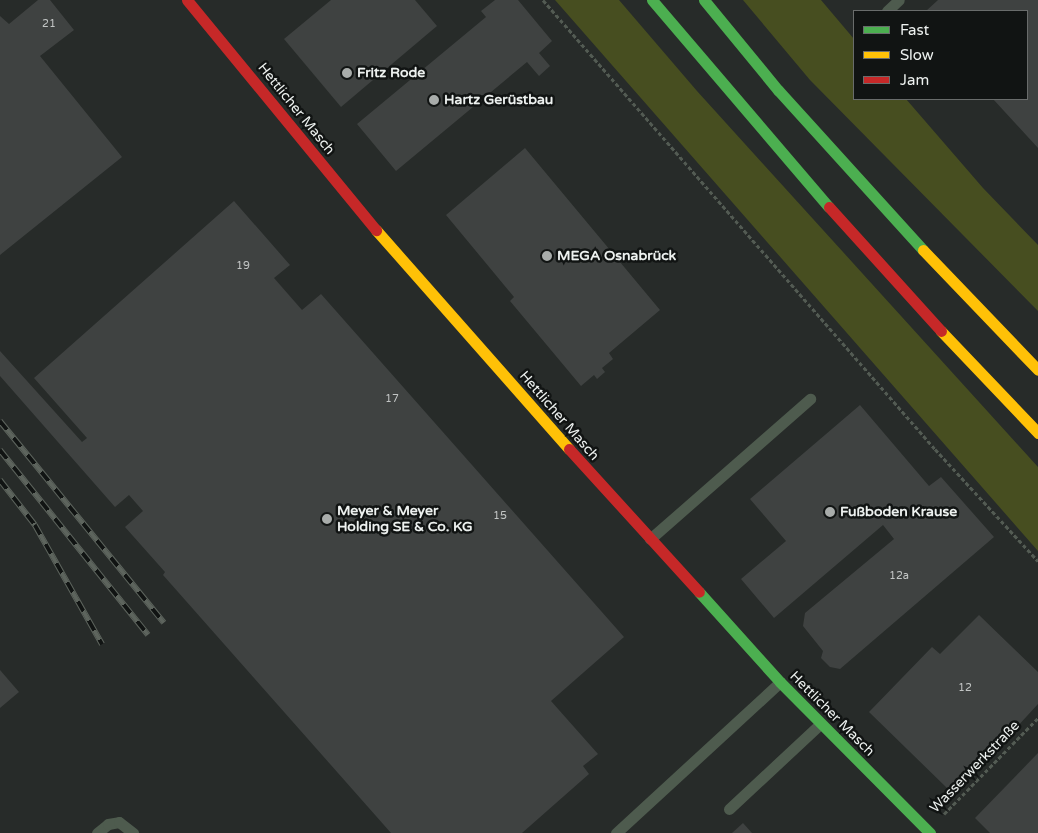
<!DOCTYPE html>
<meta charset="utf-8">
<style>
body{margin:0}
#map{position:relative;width:1038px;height:833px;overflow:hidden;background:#272b29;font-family:"Varela Round",sans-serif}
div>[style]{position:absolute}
.green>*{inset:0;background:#474e20}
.building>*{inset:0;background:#3f4241}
.path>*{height:3px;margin-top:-1.5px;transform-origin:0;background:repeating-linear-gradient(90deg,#535b53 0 4px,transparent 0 6.5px)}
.lane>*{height:11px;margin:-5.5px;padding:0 5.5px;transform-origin:5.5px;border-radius:5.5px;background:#4e5b4e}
.fast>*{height:11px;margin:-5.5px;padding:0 5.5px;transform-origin:5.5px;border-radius:5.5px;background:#4caf50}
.slow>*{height:11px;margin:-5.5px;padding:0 5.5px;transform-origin:5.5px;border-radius:5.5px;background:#ffc107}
.jam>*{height:11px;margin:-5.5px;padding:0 5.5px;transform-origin:5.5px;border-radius:5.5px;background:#c62828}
.rail>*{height:5.5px;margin-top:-2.75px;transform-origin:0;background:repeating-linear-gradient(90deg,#111413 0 11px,#5d645d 0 22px);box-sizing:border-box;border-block:1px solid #5d645d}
.dots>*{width:14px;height:14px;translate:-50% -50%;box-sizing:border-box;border:2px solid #111413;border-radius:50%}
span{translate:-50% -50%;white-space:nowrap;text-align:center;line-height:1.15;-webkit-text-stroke:5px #111413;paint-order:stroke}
.number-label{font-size:11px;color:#c2c5c4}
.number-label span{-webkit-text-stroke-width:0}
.poi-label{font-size:14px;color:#edf1ef;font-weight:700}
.left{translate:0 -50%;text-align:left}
.street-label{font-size:14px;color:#edf1ef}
.legend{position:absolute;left:853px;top:10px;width:175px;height:90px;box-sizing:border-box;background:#111413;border:1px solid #696c6b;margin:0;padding:6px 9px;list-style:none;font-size:15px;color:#edf1ef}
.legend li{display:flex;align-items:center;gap:10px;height:25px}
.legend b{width:25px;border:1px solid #696c6b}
</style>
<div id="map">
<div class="green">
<i style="clip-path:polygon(555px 0,619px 0,697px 91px,1038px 467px,1038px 551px)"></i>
<i style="clip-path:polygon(743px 0,821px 0,854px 39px,854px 99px,906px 99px,983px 188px,1038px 245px,1038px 311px,810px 80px)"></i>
</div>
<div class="building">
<i style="clip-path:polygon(38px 0,50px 0,74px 30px,40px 56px,122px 157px,0 255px,0 16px,9px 24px)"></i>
<i style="clip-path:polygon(331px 0,415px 0,437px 26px,341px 107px,284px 39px)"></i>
<i style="clip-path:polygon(495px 0,518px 0,552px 41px,539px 53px,550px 66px,539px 76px,527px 62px,396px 171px,357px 124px,486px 17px,481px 11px)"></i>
<i style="clip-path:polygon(938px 0,1038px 0,1038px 148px,993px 99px,1027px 99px,1027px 11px,926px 11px)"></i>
<i style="clip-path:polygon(525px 148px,660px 310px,609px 353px,613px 359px,602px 368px,605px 372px,597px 379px,594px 375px,581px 386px,510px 301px,514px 297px,446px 215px)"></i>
<i style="clip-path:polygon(234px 201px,290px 265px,274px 278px,302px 310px,321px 294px,624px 637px,551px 701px,598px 754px,583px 766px,589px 774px,522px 833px,391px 833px,163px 575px,165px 572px,125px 527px,143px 511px,129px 495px,115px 507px,0 376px,0 351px,82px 442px,87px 438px,34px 378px)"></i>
<i style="clip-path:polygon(860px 405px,929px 486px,941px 477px,994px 537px,840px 669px,830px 667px,821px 658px,823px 651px,803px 626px,805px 613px,894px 539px,883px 525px,774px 618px,741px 579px,786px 541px,750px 499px)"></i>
<i style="clip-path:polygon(979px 615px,1038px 672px,1038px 704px,1015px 729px,1011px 725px,948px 789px,869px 712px,932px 647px,940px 654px)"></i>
<i style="clip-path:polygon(0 670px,19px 692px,0 708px)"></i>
<i style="clip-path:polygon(1038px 753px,1038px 833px,990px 833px,975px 818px)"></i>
<i style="clip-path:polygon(743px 823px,752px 833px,732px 833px)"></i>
</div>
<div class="path">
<i style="left:543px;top:0;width:596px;rotate:48.88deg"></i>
<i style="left:935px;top:449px;width:152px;rotate:47.4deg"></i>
<i style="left:944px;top:814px;width:134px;rotate:-45.6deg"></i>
</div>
<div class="lane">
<i style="left:887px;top:11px;width:16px;rotate:-43deg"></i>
<i style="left:650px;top:539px;width:213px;rotate:-41.2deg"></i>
<i style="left:729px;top:809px;width:125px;rotate:-43deg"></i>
<i style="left:97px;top:833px;width:14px;rotate:-39deg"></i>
<i style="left:108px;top:824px;width:11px;rotate:-10deg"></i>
<i style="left:119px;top:822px;width:18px;rotate:38deg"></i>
<i style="left:616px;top:833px;width:223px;rotate:-42.6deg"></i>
</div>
<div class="fast">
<i style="left:652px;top:0;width:272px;rotate:49.5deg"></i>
<i style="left:704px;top:0;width:117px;rotate:50.6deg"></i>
<i style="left:778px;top:90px;width:216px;rotate:47.8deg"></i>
<i style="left:699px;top:592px;width:121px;rotate:48deg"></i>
<i style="left:780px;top:682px;width:213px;rotate:45.2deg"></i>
</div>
<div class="slow">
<i style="left:376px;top:230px;width:292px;rotate:48.6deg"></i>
<i style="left:923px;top:250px;width:166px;rotate:46.2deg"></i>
<i style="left:941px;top:331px;width:141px;rotate:46.4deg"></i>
</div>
<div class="jam">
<i style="left:187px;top:0;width:298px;rotate:50.6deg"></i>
<i style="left:829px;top:207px;width:167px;rotate:47.9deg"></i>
<i style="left:569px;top:449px;width:193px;rotate:47.7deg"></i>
</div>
<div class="rail">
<i style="left:0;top:421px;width:260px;rotate:50.9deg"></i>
<i style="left:0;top:450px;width:237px;rotate:51.3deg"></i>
<i style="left:0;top:480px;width:57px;rotate:52.1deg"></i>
<i style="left:35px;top:525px;width:137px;rotate:60.6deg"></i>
</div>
<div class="dots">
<i style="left:347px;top:73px;background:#a8acaa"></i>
<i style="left:434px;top:100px;background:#a8acaa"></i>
<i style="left:547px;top:256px;background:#a8acaa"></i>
<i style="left:830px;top:512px;background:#a8acaa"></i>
<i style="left:327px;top:519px;background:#a8acaa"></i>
</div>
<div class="number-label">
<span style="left:49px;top:24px">21</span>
<span style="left:243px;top:266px">19</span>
<span style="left:392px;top:399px">17</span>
<span style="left:500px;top:516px">15</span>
<span style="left:899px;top:576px">12a</span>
<span style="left:965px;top:688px">12</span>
</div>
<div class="poi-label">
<span class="left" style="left:357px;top:73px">Fritz Rode</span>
<span class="left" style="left:444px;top:100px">Hartz Gerüstbau</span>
<span class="left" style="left:557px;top:256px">MEGA Osnabrück</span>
<span class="left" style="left:337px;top:519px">Meyer &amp; Meyer<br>Holding SE &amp; Co. KG</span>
<span class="left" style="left:840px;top:512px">Fußboden Krause</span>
</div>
<div class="street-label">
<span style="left:296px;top:109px;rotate:51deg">Hettlicher Masch</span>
<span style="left:559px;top:416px;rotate:49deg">Hettlicher Masch</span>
<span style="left:832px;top:714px;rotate:45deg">Hettlicher Masch</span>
<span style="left:975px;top:767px;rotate:-46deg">Wasserwerkstraße</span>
</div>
<ul class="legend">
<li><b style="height:6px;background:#4caf50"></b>Fast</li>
<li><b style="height:6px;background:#ffc107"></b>Slow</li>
<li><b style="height:6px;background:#c62828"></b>Jam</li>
</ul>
</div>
